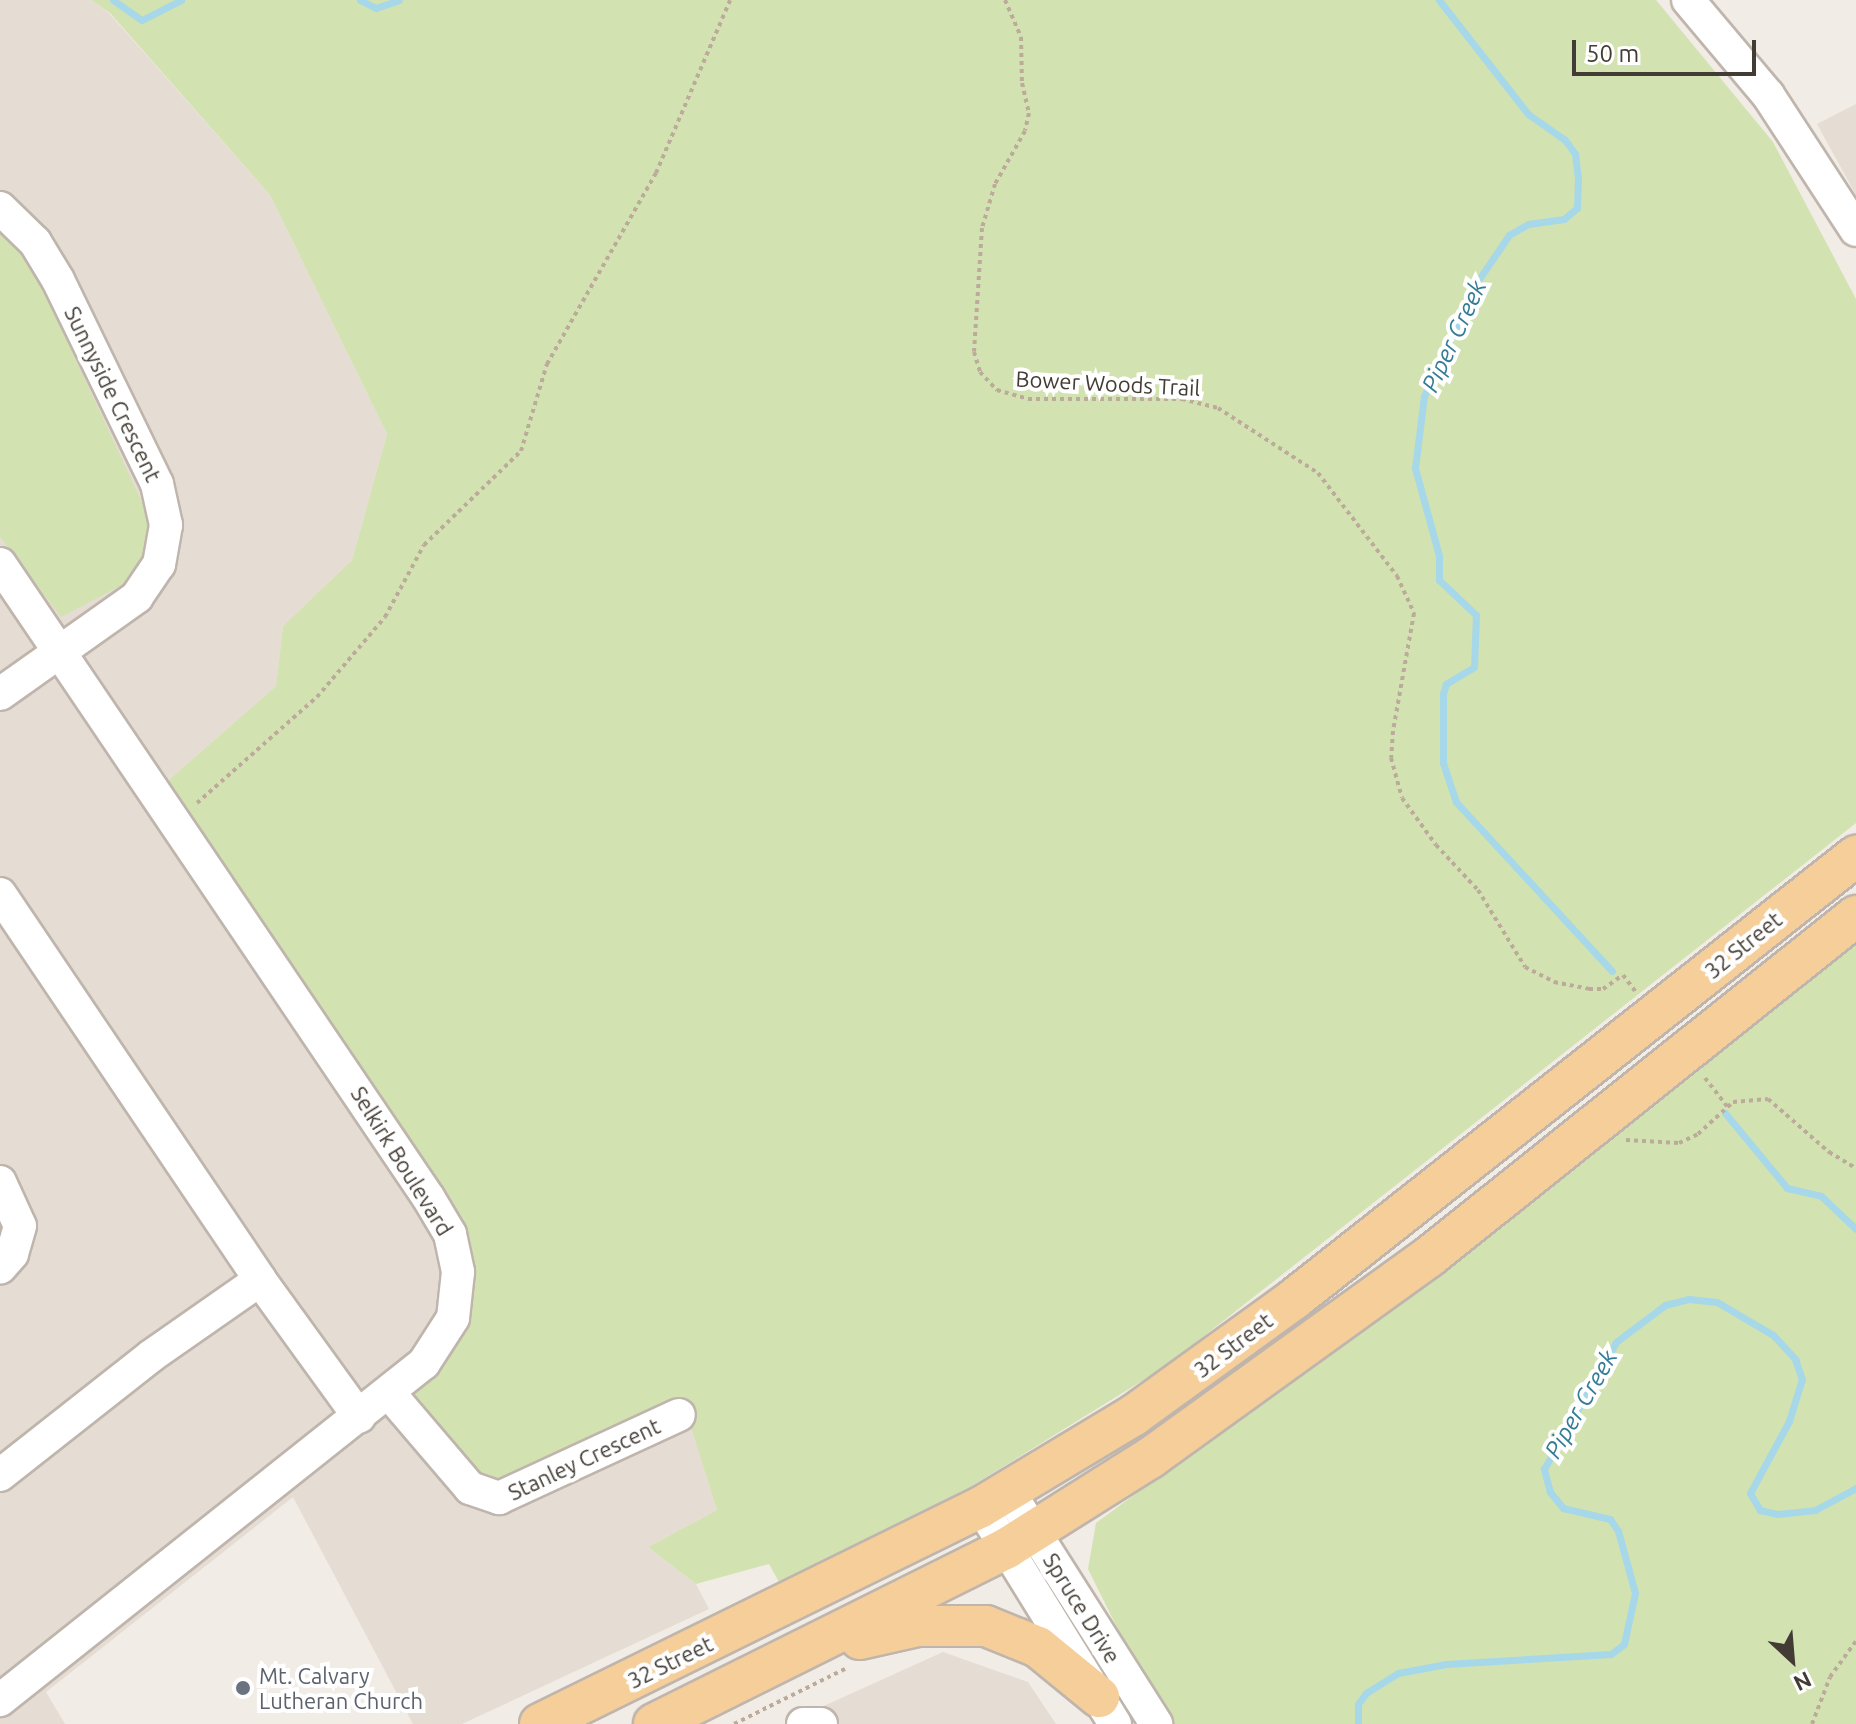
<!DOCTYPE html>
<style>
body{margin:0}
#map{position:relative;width:1856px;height:1724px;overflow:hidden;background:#f1ece5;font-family:Ubuntu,sans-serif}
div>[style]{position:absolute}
.residential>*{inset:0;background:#e5ddd4}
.green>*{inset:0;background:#d3e2b1}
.stream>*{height:7px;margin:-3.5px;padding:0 3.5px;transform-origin:3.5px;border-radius:3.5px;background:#a6d8e9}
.path>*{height:4px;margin-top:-2px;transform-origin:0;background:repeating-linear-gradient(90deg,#bcab9b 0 4px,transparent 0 8px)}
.roads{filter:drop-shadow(2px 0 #bfb5ac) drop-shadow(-2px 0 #bfb5ac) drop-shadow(0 2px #bfb5ac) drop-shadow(0 -2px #bfb5ac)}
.minor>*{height:32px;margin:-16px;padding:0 16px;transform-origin:16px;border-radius:16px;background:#fff}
.major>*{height:40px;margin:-20px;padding:0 20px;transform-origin:20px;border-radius:20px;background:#f5ce9a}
.dots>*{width:22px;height:22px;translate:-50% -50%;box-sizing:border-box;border:4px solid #fff;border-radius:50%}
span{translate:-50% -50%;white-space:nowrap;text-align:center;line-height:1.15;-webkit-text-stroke:8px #fff;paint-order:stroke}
.street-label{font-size:22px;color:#433c35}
.worship-label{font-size:22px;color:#5b616d}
.left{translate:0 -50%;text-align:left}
.water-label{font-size:24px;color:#347c96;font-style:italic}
.north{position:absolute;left:1752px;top:1620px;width:80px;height:80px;-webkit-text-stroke:6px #fff;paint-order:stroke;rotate:154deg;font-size:22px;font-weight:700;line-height:32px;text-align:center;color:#433c35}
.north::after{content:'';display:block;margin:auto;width:28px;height:36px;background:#433c35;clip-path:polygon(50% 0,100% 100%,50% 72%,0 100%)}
.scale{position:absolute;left:1572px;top:40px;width:184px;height:36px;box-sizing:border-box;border:4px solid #433c35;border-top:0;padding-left:10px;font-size:24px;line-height:28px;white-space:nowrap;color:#433c35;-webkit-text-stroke:6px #fff;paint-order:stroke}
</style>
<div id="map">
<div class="residential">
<i style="clip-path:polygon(0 0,91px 0,109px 13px,270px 195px,387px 434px,352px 560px,283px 626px,276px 686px,155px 792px,687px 1411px,717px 1510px,648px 1547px,696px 1584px,709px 1609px,462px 1724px,413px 1724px,293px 1497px,46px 1692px,65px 1724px,0 1724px)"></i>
<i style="clip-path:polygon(1856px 104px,1856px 195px,1817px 124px)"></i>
<i style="clip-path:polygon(943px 1652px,1028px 1682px,1056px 1724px,784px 1724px)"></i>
</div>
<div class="green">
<i style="clip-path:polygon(91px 0,1656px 0,1773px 142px,1856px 299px,1856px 823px,1166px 1366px,962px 1492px,779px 1582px,769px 1564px,696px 1584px,648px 1547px,717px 1510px,686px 1411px,499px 1498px,389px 1393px,424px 1363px,458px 1273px,155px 792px,276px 686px,283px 626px,352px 560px,387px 434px,270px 195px,110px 13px)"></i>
<i style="clip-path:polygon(0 233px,28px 258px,155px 530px,134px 579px,61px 617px,0 537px)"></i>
<i style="clip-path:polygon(1856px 940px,1856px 1724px,1165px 1724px,1088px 1569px,1096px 1523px,1436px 1273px)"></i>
</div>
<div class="stream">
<i style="left:113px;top:0;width:35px;rotate:35deg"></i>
<i style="left:142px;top:20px;width:44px;rotate:-27.1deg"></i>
<i style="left:360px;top:0;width:18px;rotate:27deg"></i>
<i style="left:376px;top:8px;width:24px;rotate:-19deg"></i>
<i style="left:1439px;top:0;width:145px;rotate:52deg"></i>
<i style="left:1528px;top:114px;width:45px;rotate:35.1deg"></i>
<i style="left:1565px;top:140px;width:17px;rotate:54deg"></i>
<i style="left:1575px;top:154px;width:25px;rotate:83deg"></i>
<i style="left:1578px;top:179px;width:29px;rotate:92deg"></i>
<i style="left:1577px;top:208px;width:17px;rotate:140deg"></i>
<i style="left:1564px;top:219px;width:36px;rotate:172deg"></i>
<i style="left:1528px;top:224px;width:22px;rotate:150deg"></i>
<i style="left:1509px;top:235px;width:57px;rotate:124.2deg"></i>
<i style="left:1477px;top:282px;width:126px;rotate:114.9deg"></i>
<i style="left:1424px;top:396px;width:73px;rotate:97.1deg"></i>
<i style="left:1415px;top:468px;width:91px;rotate:74.7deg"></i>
<i style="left:1439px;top:556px;width:24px;rotate:90deg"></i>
<i style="left:1439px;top:580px;width:51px;rotate:43.4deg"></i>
<i style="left:1476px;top:615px;width:52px;rotate:92.2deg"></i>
<i style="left:1474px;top:667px;width:33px;rotate:149deg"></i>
<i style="left:1446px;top:684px;width:10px;rotate:107deg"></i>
<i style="left:1443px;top:694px;width:69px;rotate:90deg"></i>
<i style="left:1443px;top:763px;width:41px;rotate:71.6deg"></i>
<i style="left:1456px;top:802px;width:230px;rotate:47.3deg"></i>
<i style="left:1725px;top:1113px;width:97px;rotate:50.4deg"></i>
<i style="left:1787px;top:1188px;width:35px;rotate:13deg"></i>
<i style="left:1821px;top:1196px;width:48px;rotate:43.3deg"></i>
<i style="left:1358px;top:1724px;width:20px;rotate:-90deg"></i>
<i style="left:1358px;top:1704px;width:14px;rotate:-54deg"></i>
<i style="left:1366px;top:1693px;width:38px;rotate:-32deg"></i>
<i style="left:1398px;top:1673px;width:49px;rotate:-10.6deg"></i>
<i style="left:1446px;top:1664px;width:165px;rotate:-3.5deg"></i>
<i style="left:1611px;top:1654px;width:16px;rotate:-38deg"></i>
<i style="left:1624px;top:1644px;width:52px;rotate:-77.8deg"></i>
<i style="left:1635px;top:1593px;width:64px;rotate:-105.3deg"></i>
<i style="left:1618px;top:1531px;width:14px;rotate:-124deg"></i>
<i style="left:1610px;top:1519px;width:48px;rotate:-166.8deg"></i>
<i style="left:1563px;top:1508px;width:21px;rotate:-129deg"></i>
<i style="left:1550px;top:1492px;width:24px;rotate:-105deg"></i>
<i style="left:1544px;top:1469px;width:146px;rotate:-60.4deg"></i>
<i style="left:1616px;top:1342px;width:61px;rotate:-37.1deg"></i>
<i style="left:1665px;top:1305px;width:25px;rotate:-14deg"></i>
<i style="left:1689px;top:1299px;width:28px;rotate:6deg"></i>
<i style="left:1717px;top:1302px;width:65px;rotate:30.5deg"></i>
<i style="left:1773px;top:1335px;width:33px;rotate:47deg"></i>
<i style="left:1795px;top:1359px;width:21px;rotate:71deg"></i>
<i style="left:1802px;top:1379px;width:44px;rotate:107.2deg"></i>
<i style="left:1789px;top:1421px;width:82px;rotate:118.4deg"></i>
<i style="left:1750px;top:1493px;width:20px;rotate:60deg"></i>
<i style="left:1760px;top:1510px;width:18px;rotate:13deg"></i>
<i style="left:1778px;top:1514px;width:37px;rotate:-6deg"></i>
<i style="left:1815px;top:1510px;width:47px;rotate:-28.2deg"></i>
</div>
<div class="path">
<i style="left:1005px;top:0;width:40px;rotate:66.6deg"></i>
<i style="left:1021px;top:37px;width:46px;rotate:88.8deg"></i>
<i style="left:1022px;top:83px;width:31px;rotate:77deg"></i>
<i style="left:1029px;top:113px;width:18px;rotate:103deg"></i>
<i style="left:1025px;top:131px;width:61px;rotate:119.5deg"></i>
<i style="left:995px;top:184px;width:46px;rotate:106.5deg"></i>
<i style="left:982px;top:228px;width:124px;rotate:93.7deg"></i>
<i style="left:974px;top:352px;width:21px;rotate:73deg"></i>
<i style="left:980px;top:372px;width:25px;rotate:47deg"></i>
<i style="left:997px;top:390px;width:32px;rotate:16deg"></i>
<i style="left:1028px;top:399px;width:154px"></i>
<i style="left:1182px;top:399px;width:37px;rotate:14deg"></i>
<i style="left:1218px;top:408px;width:119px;rotate:33deg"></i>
<i style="left:1318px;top:473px;width:130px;rotate:52.5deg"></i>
<i style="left:1397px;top:576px;width:41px;rotate:65.3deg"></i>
<i style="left:1414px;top:613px;width:120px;rotate:100.1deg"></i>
<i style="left:1393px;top:731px;width:27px;rotate:94deg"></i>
<i style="left:1391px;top:758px;width:41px;rotate:74.6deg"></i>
<i style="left:1402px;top:798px;width:58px;rotate:54.1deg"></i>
<i style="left:1436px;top:845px;width:62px;rotate:47deg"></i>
<i style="left:1478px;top:890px;width:90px;rotate:58.6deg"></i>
<i style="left:1525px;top:967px;width:33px;rotate:27deg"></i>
<i style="left:1554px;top:982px;width:36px;rotate:11deg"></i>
<i style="left:1589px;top:989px;width:14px"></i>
<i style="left:1603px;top:989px;width:24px;rotate:-35deg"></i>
<i style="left:1623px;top:975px;width:21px;rotate:53deg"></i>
<i style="left:197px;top:803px;width:160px;rotate:-41.5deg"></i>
<i style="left:317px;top:697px;width:105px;rotate:-49.6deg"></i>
<i style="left:385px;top:617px;width:82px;rotate:-61.6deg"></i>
<i style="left:424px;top:545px;width:135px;rotate:-44.1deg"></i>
<i style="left:521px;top:451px;width:91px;rotate:-73.4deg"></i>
<i style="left:547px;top:364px;width:220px;rotate:-60.3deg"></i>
<i style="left:656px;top:173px;width:188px;rotate:-66.8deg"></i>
<i style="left:1705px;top:1078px;width:36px;rotate:52deg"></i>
<i style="left:1626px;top:1140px;width:53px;rotate:3.2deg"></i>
<i style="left:1679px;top:1143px;width:21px;rotate:-25deg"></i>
<i style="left:1698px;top:1134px;width:47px;rotate:-42.4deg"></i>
<i style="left:1733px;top:1102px;width:35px;rotate:-5deg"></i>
<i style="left:1768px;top:1099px;width:81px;rotate:41deg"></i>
<i style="left:1829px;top:1152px;width:31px;rotate:31deg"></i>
<i style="left:734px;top:1724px;width:126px;rotate:-26.4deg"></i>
<i style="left:1812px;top:1724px;width:50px;rotate:-69deg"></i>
<i style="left:1830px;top:1677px;width:44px;rotate:-54.2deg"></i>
</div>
<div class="roads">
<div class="minor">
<i style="left:1688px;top:0;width:124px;rotate:49.9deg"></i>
<i style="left:1768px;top:95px;width:161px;rotate:56.9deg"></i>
<i style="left:0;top:208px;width:49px;rotate:44.2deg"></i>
<i style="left:35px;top:242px;width:44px;rotate:58.8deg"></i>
<i style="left:58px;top:280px;width:227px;rotate:64.1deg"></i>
<i style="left:157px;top:484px;width:42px;rotate:77.6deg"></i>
<i style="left:166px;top:525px;width:40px;rotate:100deg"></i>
<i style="left:159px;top:564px;width:40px;rotate:124deg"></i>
<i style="left:137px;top:597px;width:168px;rotate:144.7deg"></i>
<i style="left:0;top:564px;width:764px;rotate:55.94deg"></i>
<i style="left:428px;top:1197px;width:43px;rotate:59.3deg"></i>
<i style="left:450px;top:1234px;width:39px;rotate:78deg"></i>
<i style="left:458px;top:1272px;width:46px;rotate:96.2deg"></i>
<i style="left:453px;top:1318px;width:54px;rotate:122.8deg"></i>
<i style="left:424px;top:1363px;width:542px;rotate:141.52deg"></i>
<i style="left:0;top:894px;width:465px;rotate:56deg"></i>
<i style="left:260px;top:1280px;width:169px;rotate:54.1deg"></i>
<i style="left:0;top:1182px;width:48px;rotate:65.6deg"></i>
<i style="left:20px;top:1226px;width:29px;rotate:106deg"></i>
<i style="left:12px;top:1254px;width:18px;rotate:131deg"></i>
<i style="left:389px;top:1393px;width:125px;rotate:49.5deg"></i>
<i style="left:470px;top:1488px;width:31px;rotate:19deg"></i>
<i style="left:499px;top:1498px;width:198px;rotate:-24.8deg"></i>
<i style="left:0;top:1475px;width:192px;rotate:-38.2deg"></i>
<i style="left:151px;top:1356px;width:133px;rotate:-34.9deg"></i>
<i style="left:1009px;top:1492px;width:275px;rotate:57.6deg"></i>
<i style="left:981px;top:1507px;width:255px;rotate:58.3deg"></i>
<i style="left:803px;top:1724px;width:18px"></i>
</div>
<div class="major">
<i style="left:860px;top:1639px;width:58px;rotate:-12.8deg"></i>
<i style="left:917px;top:1626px;width:69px"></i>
<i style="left:986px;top:1626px;width:56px;rotate:22deg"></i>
<i style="left:1038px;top:1647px;width:79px;rotate:39.3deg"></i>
<i style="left:540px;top:1724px;width:491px;rotate:-26.2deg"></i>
<i style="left:981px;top:1507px;width:179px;rotate:-31deg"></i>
<i style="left:1134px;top:1415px;width:198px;rotate:-35.9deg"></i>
<i style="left:1294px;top:1299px;width:716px;rotate:-38.25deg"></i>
<i style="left:654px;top:1724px;width:394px;rotate:-26.5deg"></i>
<i style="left:1007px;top:1548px;width:169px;rotate:-32.2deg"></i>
<i style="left:1150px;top:1458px;width:345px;rotate:-35.8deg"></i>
<i style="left:1430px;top:1256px;width:545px;rotate:-38.59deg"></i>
</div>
</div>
<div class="dots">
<i style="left:243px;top:1688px;background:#6b7280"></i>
</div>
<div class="street-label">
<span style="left:1108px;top:383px;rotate:3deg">Bower Woods Trail</span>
<span style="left:113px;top:394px;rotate:64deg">Sunnyside Crescent</span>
<span style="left:1743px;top:945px;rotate:-39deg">32 Street</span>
<span style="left:402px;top:1161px;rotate:58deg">Selkirk Boulevard</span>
<span style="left:1233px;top:1345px;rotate:-37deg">32 Street</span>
<span style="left:584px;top:1459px;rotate:-25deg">Stanley Crescent</span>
<span style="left:1082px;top:1608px;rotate:58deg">Spruce Drive</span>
<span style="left:670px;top:1662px;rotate:-26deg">32 Street</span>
</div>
<div class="worship-label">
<span class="left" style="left:259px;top:1688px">Mt. Calvary<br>Lutheran Church</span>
</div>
<div class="water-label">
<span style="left:1454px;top:336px;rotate:-65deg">Piper Creek</span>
<span style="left:1581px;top:1404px;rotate:-60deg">Piper Creek</span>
</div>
<div class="north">N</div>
<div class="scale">50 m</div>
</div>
